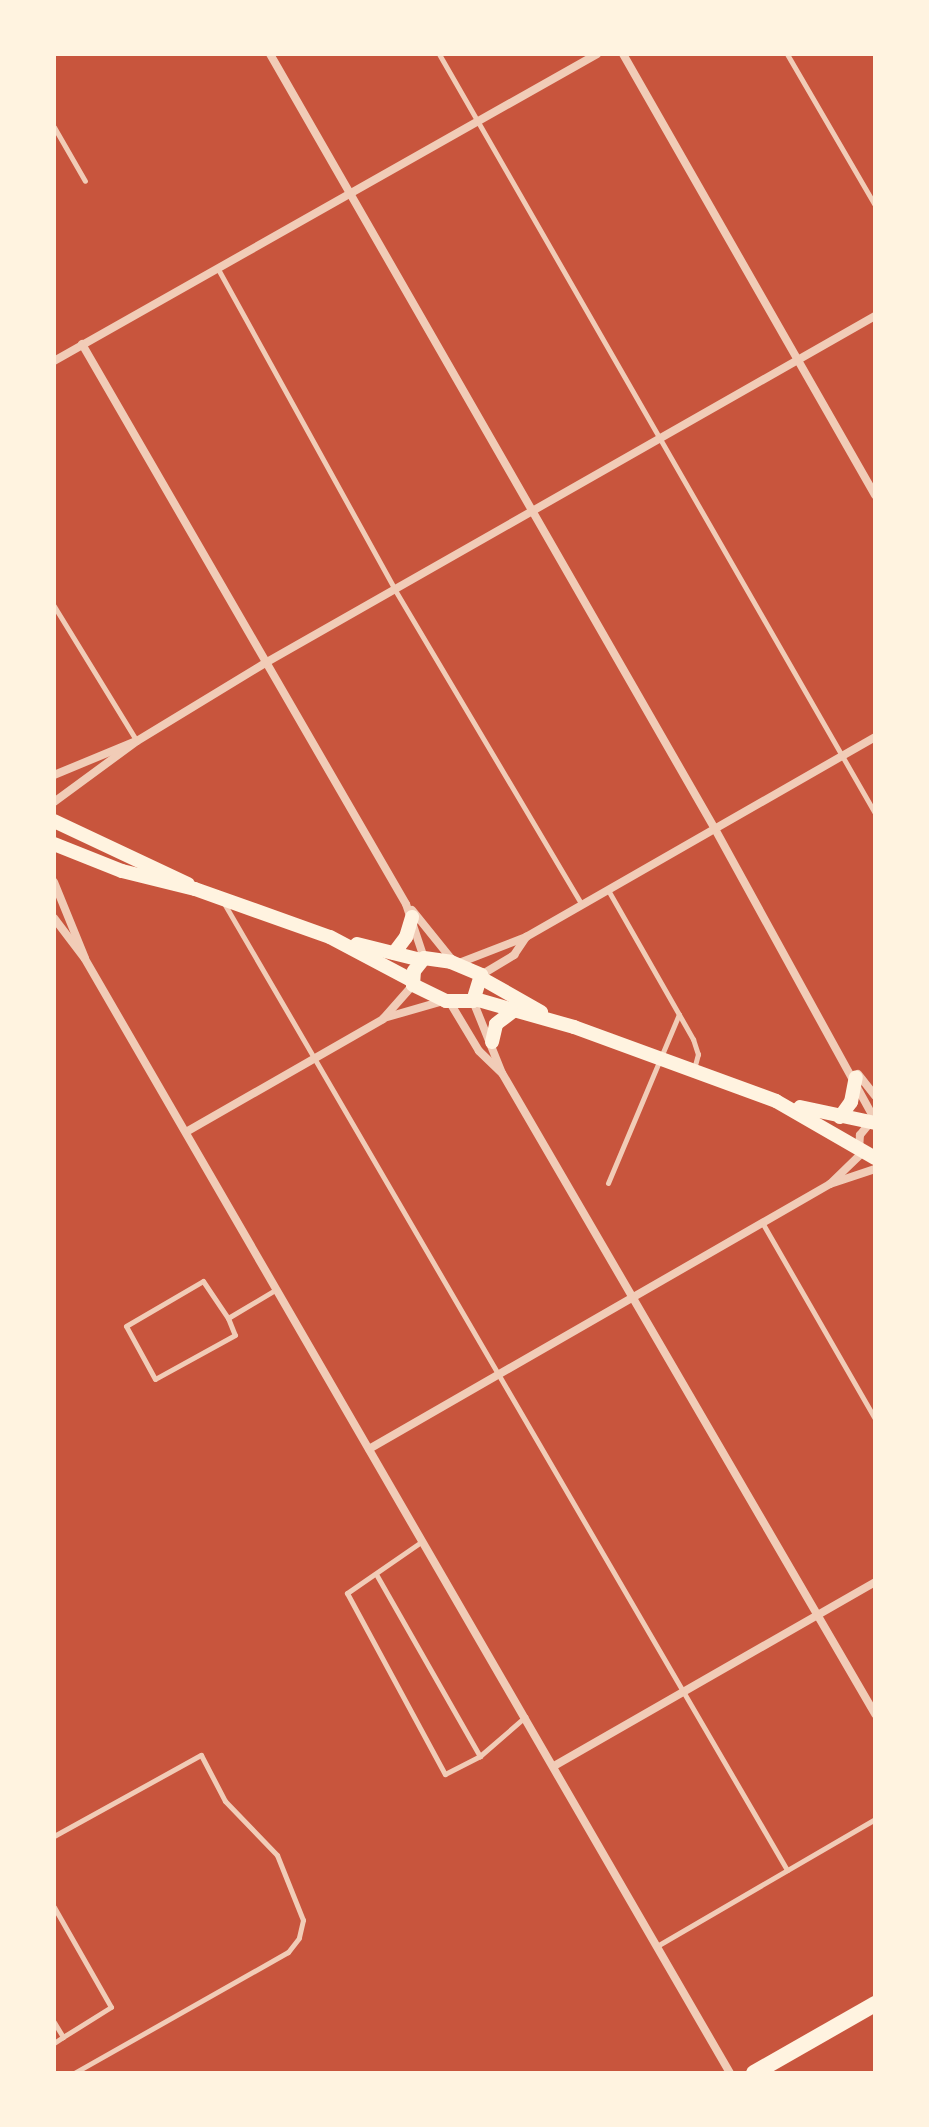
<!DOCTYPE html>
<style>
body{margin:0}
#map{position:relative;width:929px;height:2127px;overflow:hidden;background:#c8553d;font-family:"PT Sans Narrow",sans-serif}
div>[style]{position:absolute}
.service>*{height:5px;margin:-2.5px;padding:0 2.5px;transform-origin:2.5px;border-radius:2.5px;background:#f1ccb7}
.minor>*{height:8px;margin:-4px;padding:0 4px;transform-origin:4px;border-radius:4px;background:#f1ccb7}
.secondary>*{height:14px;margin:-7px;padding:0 7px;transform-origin:7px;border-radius:7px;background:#fff3e0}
.primary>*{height:16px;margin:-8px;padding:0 8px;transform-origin:8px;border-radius:8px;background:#fff3e0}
span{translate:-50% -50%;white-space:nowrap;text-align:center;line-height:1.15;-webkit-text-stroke:6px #fff3e0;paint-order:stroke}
.frame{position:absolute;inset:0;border:56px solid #fff3e0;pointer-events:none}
</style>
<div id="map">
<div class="service">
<i style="left:439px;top:54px;width:875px;rotate:60.13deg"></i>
<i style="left:787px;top:54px;width:175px;rotate:59.8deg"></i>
<i style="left:54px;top:127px;width:62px;rotate:60.1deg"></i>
<i style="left:218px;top:269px;width:367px;rotate:61.1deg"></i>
<i style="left:395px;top:590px;width:366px;rotate:59.3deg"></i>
<i style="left:54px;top:606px;width:157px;rotate:58.5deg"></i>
<i style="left:608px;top:890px;width:172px;rotate:60.3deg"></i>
<i style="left:693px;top:1039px;width:16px;rotate:72deg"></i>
<i style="left:698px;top:1054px;width:16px;rotate:105deg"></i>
<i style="left:225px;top:905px;width:1117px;rotate:59.78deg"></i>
<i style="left:608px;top:1183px;width:183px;rotate:-67.2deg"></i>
<i style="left:763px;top:1224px;width:225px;rotate:60.1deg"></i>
<i style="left:228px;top:1318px;width:18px;rotate:68deg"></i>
<i style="left:235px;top:1335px;width:91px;rotate:151.2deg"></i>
<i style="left:155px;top:1379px;width:60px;rotate:-118.7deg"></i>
<i style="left:126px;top:1326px;width:89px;rotate:-30.3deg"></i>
<i style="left:203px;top:1281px;width:45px;rotate:56deg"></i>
<i style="left:228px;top:1318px;width:55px;rotate:-30.8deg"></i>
<i style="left:421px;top:1542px;width:90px;rotate:145.4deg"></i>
<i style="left:347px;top:1593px;width:206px;rotate:61.6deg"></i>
<i style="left:445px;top:1774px;width:39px;rotate:-27deg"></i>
<i style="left:480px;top:1756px;width:60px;rotate:-40.9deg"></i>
<i style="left:376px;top:1574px;width:210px;rotate:60.3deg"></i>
<i style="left:54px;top:1836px;width:168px;rotate:-28.9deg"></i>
<i style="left:201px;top:1755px;width:52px;rotate:62.4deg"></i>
<i style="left:225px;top:1801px;width:75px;rotate:46.1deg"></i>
<i style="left:277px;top:1855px;width:70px;rotate:68.2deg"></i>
<i style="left:303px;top:1920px;width:18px;rotate:103deg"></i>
<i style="left:299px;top:1938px;width:18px;rotate:128deg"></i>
<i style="left:288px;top:1952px;width:246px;rotate:150.5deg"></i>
<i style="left:54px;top:1907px;width:115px;rotate:60.3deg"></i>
<i style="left:111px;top:2007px;width:57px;rotate:148deg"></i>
<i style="left:63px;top:2037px;width:17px;rotate:-121deg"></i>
<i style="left:657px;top:1946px;width:252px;rotate:-30.2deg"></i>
<i style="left:54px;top:2043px;width:11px;rotate:-34deg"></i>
</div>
<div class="minor">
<i style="left:270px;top:54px;width:894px;rotate:60.14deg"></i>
<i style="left:715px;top:829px;width:332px;rotate:61.2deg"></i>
<i style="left:623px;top:54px;width:508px;rotate:60.26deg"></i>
<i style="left:82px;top:344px;width:647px;rotate:59.95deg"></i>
<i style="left:406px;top:904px;width:57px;rotate:71.6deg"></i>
<i style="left:54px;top:361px;width:624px;rotate:-29.48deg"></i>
<i style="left:54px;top:775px;width:89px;rotate:-22.5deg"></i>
<i style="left:54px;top:802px;width:103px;rotate:-36.3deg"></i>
<i style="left:137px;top:741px;width:152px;rotate:-31.3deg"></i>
<i style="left:267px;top:662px;width:700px;rotate:-29.64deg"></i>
<i style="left:54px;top:882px;width:82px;rotate:67.8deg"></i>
<i style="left:412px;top:910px;width:67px;rotate:51.1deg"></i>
<i style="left:54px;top:918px;width:51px;rotate:52.9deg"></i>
<i style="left:85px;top:959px;width:1287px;rotate:59.93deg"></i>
<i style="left:459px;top:963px;width:72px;rotate:-21.2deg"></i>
<i style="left:526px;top:937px;width:402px;rotate:-29.8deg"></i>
<i style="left:481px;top:975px;width:39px;rotate:-31deg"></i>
<i style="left:514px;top:955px;width:22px;rotate:-56deg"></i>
<i style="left:449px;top:1001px;width:58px;rotate:59deg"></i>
<i style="left:479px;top:1051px;width:30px;rotate:44deg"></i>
<i style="left:473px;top:1001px;width:78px;rotate:68.1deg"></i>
<i style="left:502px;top:1073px;width:742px;rotate:59.8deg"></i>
<i style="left:384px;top:1018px;width:61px;rotate:-16.1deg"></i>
<i style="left:858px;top:1074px;width:28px;rotate:52deg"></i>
<i style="left:186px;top:1132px;width:227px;rotate:-29.8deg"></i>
<i style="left:383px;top:1019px;width:45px;rotate:-48.6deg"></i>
<i style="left:859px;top:1149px;width:14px;rotate:-86deg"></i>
<i style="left:860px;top:1135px;width:14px;rotate:-51deg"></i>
<i style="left:830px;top:1184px;width:47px;rotate:-18.4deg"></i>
<i style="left:369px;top:1449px;width:532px;rotate:-29.89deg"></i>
<i style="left:830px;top:1184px;width:43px;rotate:-44.1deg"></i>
<i style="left:554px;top:1766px;width:370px;rotate:-29.8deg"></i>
</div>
<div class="secondary">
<i style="left:54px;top:821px;width:148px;rotate:25.2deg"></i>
<i style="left:54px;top:844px;width:73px;rotate:21.7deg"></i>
<i style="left:122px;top:871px;width:75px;rotate:13.9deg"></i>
<i style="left:195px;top:889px;width:143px;rotate:19.6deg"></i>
<i style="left:330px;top:937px;width:94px;rotate:27.9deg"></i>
<i style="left:357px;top:944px;width:66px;rotate:14deg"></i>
<i style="left:394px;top:953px;width:20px;rotate:-53deg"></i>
<i style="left:406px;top:937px;width:21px;rotate:-73deg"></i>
<i style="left:424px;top:958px;width:27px;rotate:8deg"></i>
<i style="left:451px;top:962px;width:33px;rotate:23deg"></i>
<i style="left:481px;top:975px;width:27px;rotate:107deg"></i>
<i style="left:473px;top:1001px;width:27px;rotate:180deg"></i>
<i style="left:446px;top:1001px;width:37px;rotate:-154deg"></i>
<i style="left:413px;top:985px;width:14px;rotate:-86deg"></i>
<i style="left:414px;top:971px;width:16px;rotate:-52deg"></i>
<i style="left:481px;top:978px;width:69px;rotate:29.5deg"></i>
<i style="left:475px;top:999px;width:103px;rotate:15.8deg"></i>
<i style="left:574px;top:1027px;width:215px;rotate:20.1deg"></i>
<i style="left:776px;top:1101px;width:114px;rotate:29.9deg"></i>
<i style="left:492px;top:1042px;width:18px;rotate:-77deg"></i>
<i style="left:496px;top:1024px;width:20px;rotate:-37deg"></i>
<i style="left:800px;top:1107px;width:77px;rotate:12deg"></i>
<i style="left:840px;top:1117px;width:19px;rotate:-54deg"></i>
<i style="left:851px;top:1102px;width:25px;rotate:-79deg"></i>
</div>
<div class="primary">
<i style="left:754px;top:2073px;width:139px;rotate:-29.7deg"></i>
</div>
<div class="frame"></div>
</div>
